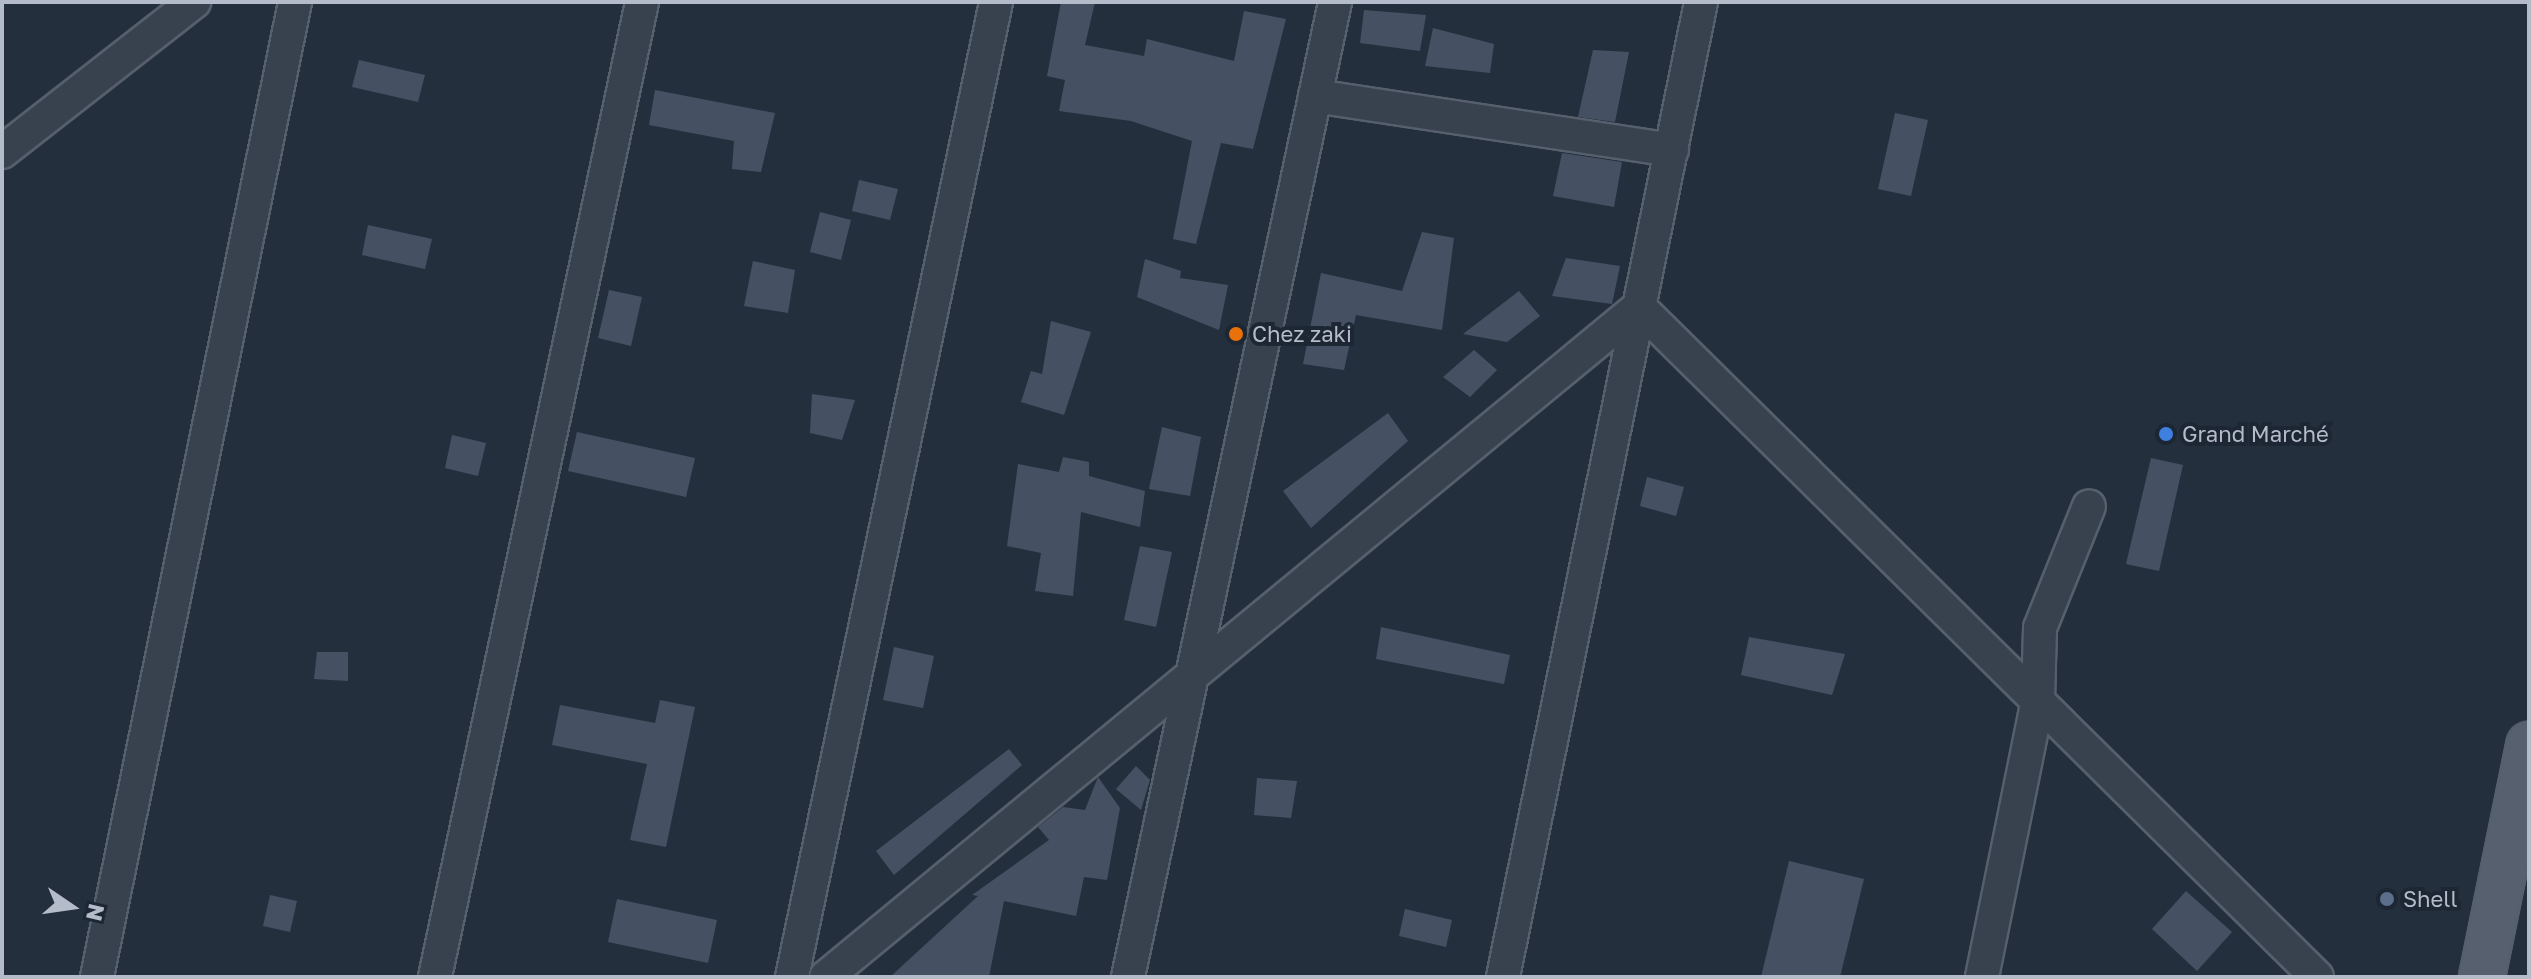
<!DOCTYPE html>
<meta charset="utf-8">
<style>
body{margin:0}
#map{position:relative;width:2531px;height:979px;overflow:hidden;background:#242f3e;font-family:"Golos Text",sans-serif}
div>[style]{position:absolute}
.building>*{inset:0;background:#455162}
.roads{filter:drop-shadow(2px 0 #565f6c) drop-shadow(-2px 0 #565f6c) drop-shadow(0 2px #565f6c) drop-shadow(0 -2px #565f6c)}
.minor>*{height:32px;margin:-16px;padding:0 16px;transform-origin:16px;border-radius:16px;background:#38414e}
.primary>*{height:44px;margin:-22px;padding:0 22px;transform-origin:22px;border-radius:22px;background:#56606e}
.dots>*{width:22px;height:22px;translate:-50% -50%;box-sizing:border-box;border:4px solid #1d2633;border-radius:50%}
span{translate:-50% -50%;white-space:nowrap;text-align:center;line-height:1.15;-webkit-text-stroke:8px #1d2633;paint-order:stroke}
.poi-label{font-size:22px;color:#b4bcc9}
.left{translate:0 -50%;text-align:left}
.frame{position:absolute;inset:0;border:4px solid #b4bcc9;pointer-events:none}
.north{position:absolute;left:32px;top:867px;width:80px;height:80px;-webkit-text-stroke:6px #1d2633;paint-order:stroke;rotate:103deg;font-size:22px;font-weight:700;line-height:32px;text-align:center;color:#b4bcc9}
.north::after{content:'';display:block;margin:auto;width:28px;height:36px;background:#b4bcc9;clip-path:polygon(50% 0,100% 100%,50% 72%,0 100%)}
</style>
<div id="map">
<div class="building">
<i style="clip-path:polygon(1061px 2px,1095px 2px,1085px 45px,1144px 56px,1147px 39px,1234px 61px,1244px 11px,1286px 19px,1253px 149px,1221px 143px,1196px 244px,1173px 239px,1192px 141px,1131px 121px,1059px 111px,1065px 80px,1047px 76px)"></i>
<i style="clip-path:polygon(1364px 10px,1426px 15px,1420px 51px,1360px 43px)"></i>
<i style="clip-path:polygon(1433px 28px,1494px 44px,1490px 73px,1425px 66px)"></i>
<i style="clip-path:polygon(1593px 50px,1629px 52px,1615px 122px,1578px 117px)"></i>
<i style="clip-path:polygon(359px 60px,425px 75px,418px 102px,352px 87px)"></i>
<i style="clip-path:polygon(655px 90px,775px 113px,761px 172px,732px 169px,734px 141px,649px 125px)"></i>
<i style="clip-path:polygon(1895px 113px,1928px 120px,1911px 196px,1878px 189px)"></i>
<i style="clip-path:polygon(1562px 153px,1622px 162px,1614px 207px,1553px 196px)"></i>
<i style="clip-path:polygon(859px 180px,898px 189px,890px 220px,852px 211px)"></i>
<i style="clip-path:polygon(820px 212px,851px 220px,841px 260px,810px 252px)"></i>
<i style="clip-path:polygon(368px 225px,432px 239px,425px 269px,362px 255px)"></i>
<i style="clip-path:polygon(1422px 232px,1454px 238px,1442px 330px,1356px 315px,1344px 370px,1303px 364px,1321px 273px,1402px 291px)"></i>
<i style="clip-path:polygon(1566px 258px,1620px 266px,1612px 304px,1552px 296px)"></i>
<i style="clip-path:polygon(1145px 259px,1181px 271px,1180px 278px,1228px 285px,1219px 330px,1137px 297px)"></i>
<i style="clip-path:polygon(753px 261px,795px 270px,788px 313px,744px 306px)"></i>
<i style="clip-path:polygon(609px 290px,642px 297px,631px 346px,598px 338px)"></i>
<i style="clip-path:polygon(1519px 291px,1540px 316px,1507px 342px,1463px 334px)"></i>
<i style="clip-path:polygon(1051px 321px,1091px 332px,1064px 415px,1021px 402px,1031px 371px,1042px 374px)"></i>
<i style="clip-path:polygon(1474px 350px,1497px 370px,1470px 397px,1443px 377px)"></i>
<i style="clip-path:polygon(812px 394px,855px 400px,842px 440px,810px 433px)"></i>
<i style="clip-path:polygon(1388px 413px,1408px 441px,1311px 528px,1283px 491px)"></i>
<i style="clip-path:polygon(1162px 427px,1201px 437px,1190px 496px,1149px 489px)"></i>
<i style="clip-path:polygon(577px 432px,695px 458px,686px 497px,568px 471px)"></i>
<i style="clip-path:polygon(452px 435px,486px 443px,478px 476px,445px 468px)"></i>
<i style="clip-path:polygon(1063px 457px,1089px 462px,1089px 476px,1145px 491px,1140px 527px,1081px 512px,1073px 596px,1035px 591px,1041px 553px,1007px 546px,1018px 464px,1059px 472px)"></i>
<i style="clip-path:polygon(2151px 458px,2183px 465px,2159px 571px,2126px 564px)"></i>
<i style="clip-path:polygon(1647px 477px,1684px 487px,1676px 516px,1640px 506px)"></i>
<i style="clip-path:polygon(1140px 546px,1172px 552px,1156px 627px,1124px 620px)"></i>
<i style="clip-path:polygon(1381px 627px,1510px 655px,1504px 684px,1376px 659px)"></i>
<i style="clip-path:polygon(1749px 637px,1845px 654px,1832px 695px,1741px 675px)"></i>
<i style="clip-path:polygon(894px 647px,934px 656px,923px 708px,883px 700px)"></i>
<i style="clip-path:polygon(317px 652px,348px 652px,348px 681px,314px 679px)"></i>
<i style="clip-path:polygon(660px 700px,695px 707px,666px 847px,630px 840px,647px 764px,552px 745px,560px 705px,655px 723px)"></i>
<i style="clip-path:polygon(1009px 749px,1022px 765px,894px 875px,876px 851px)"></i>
<i style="clip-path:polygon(1136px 766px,1150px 780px,1141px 810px,1116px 789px)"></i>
<i style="clip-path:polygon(1098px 777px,1120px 808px,1107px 880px,1084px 877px,1076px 916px,1004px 901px,989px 977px,890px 977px,978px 896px,972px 895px,1049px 840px,1038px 827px,1063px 807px,1085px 810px)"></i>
<i style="clip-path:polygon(1257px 778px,1297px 781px,1291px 818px,1254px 815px)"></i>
<i style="clip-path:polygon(1789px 861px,1864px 879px,1840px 977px,1761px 977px)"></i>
<i style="clip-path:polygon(2186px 891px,2232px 932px,2197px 971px,2152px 929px)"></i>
<i style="clip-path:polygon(270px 895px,297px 901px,290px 932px,263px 926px)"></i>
<i style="clip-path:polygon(617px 899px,717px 920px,708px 963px,608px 942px)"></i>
<i style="clip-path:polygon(1405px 909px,1452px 920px,1446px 947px,1399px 936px)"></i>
</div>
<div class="roads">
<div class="minor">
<i style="left:1315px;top:96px;width:361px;rotate:8.6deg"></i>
<i style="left:2px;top:152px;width:244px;rotate:-38deg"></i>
<i style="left:97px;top:977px;width:995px;rotate:-78.52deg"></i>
<i style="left:435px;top:977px;width:997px;rotate:-78.01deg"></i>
<i style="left:792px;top:977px;width:996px;rotate:-78.18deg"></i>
<i style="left:826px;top:977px;width:1054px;rotate:-39.49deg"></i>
<i style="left:1639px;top:307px;width:953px;rotate:44.66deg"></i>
<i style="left:1128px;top:977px;width:997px;rotate:-78.01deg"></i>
<i style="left:1503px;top:977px;width:995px;rotate:-78.52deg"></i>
<i style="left:1982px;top:977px;width:283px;rotate:-78.6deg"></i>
<i style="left:2038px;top:700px;width:72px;rotate:-88.4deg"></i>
<i style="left:2040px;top:628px;width:131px;rotate:-68.1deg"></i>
</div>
<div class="primary">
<i style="left:2482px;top:977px;width:237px;rotate:-78.5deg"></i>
</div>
</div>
<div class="dots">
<i style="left:1236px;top:334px;background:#e8710a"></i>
<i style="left:2166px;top:434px;background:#3f7fe0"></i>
<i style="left:2387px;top:899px;background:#5c6f8a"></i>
</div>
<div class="poi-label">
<span class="left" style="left:1252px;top:334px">Chez zaki</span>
<span class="left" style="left:2182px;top:434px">Grand Marché</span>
<span class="left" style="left:2403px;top:899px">Shell</span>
</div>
<div class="frame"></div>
<div class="north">N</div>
</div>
